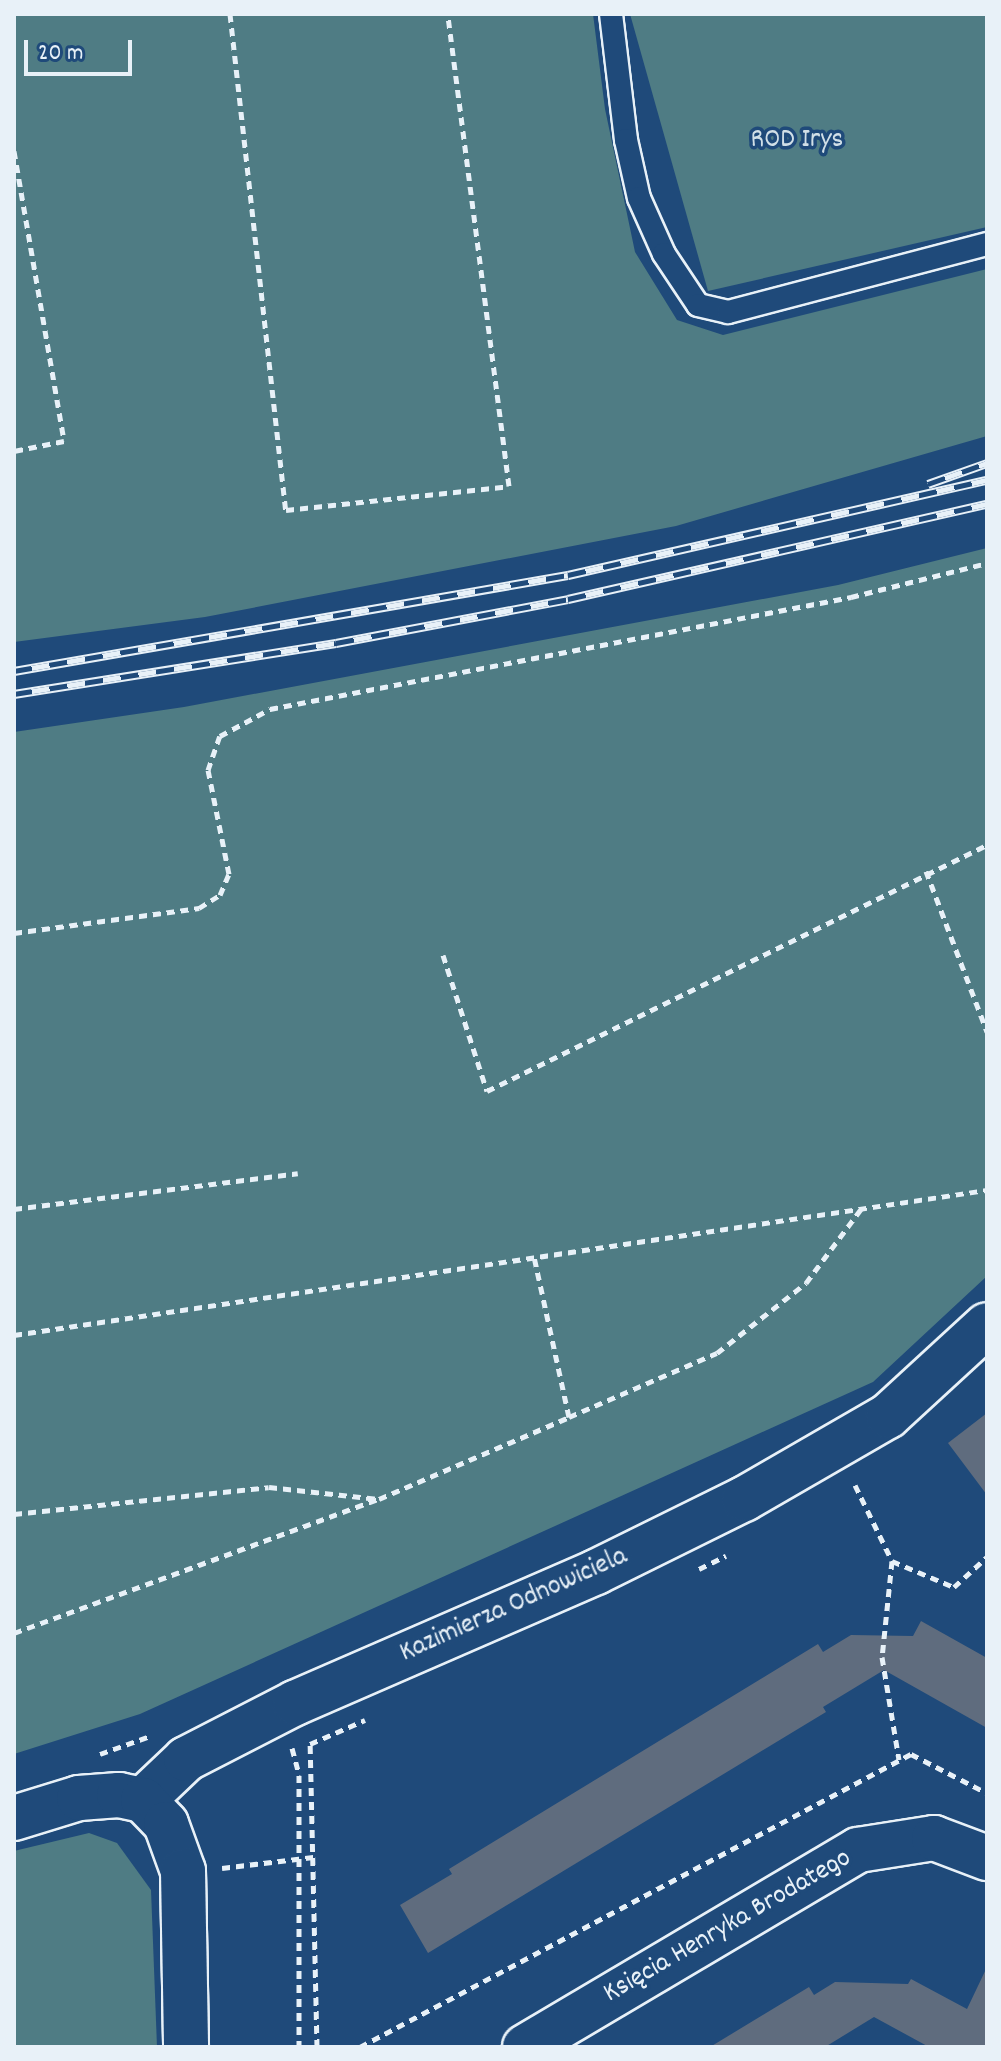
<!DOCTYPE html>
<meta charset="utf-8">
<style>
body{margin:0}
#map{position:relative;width:1001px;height:2061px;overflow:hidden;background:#1f4a7a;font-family:Dekko,sans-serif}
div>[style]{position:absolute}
.green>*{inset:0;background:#4f7c84}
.building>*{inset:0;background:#5f6c7e}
.path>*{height:5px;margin-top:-2.5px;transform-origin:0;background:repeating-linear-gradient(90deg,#e8f1f8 0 8px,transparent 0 14px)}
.roads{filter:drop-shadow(2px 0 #e8f1f8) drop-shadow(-2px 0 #e8f1f8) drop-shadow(0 2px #e8f1f8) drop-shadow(0 -2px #e8f1f8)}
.lane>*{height:22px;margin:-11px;padding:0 11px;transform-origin:11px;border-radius:11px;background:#1f4a7a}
.street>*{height:44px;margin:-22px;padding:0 22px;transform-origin:22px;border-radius:22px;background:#1f4a7a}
.secondary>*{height:44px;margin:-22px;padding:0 22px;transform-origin:22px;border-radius:22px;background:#1f4a7a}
.rail>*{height:9px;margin-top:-4.5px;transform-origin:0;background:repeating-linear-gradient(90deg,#1f4a7a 0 18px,#e8f1f8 0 36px);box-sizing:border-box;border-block:2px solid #e8f1f8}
span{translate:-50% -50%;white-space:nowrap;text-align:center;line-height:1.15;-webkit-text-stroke:7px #1f4a7a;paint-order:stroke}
.park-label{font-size:28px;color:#d1dfe7}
.street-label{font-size:28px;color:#e8f1f8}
.frame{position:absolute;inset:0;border:16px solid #e8f1f8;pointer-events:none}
.scale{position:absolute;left:24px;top:40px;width:108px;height:36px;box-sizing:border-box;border:4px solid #e8f1f8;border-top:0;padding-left:10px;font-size:24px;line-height:28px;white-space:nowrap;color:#e8f1f8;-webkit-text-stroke:6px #1f4a7a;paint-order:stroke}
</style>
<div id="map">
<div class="green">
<i style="clip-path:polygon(14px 14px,593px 14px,605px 109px,635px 252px,677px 320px,723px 335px,987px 269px,987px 436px,676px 526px,205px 617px,14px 642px)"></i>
<i style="clip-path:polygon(630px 14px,987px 14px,987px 227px,708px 291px)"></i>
<i style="clip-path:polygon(987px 548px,987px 1276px,873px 1382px,140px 1714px,14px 1754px,14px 732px,184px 707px,838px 585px)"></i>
<i style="clip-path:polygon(89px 1833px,117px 1843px,151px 1890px,157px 2047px,14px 2047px,14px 1851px)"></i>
</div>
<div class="building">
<i style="clip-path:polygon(987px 1413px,987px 1495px,948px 1443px)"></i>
<i style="clip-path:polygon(921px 1621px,987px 1658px,987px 1728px,884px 1670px,823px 1707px,826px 1712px,428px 1953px,400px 1905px,452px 1874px,449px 1869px,818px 1644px,823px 1652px,851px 1635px,913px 1636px)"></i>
<i style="clip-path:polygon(987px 1967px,987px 2047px,929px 2047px,874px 2017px,825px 2047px,710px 2047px,809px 1987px,814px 1995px,835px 1982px,908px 1984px,911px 1979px,967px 2009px)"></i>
</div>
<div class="path">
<i style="left:230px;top:14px;width:499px;rotate:83.6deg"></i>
<i style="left:286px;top:510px;width:224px;rotate:-6.1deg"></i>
<i style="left:509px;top:486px;width:476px;rotate:-97.4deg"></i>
<i style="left:14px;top:151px;width:294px;rotate:80.2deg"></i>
<i style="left:64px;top:441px;width:51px;rotate:168.7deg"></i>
<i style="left:926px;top:871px;width:172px;rotate:69.2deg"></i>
<i style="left:14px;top:933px;width:187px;rotate:-7.7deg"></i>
<i style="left:199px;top:908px;width:25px;rotate:-32deg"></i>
<i style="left:220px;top:895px;width:23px;rotate:-67deg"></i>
<i style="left:229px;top:874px;width:106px;rotate:-101.4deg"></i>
<i style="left:208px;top:770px;width:36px;rotate:-71deg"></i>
<i style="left:220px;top:736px;width:57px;rotate:-28.4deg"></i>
<i style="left:270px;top:709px;width:592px;rotate:-10.91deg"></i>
<i style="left:851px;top:597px;width:140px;rotate:-14deg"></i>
<i style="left:443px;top:955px;width:143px;rotate:72.1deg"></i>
<i style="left:487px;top:1091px;width:557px;rotate:-26.2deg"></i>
<i style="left:14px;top:1209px;width:286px;rotate:-7.2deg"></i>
<i style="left:14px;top:1335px;width:984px;rotate:-8.48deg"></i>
<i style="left:569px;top:1417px;width:161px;rotate:-23.4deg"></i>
<i style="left:717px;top:1353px;width:113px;rotate:-38.2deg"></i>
<i style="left:806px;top:1283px;width:92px;rotate:-53.4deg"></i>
<i style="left:855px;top:1485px;width:85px;rotate:64deg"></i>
<i style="left:892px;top:1561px;width:97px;rotate:95.9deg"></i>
<i style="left:882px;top:1657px;width:104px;rotate:80.6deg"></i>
<i style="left:14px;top:1514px;width:256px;rotate:-6deg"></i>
<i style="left:269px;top:1487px;width:110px;rotate:6.3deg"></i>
<i style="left:892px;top:1561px;width:67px;rotate:22.8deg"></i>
<i style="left:954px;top:1587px;width:45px;rotate:-42.3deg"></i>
<i style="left:699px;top:1569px;width:30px;rotate:-26deg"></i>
<i style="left:14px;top:1633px;width:389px;rotate:-20.2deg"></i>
<i style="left:379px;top:1499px;width:207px;rotate:-23.3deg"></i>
<i style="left:569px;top:1417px;width:164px;rotate:-102.3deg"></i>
<i style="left:292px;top:1748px;width:28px;rotate:75deg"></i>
<i style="left:299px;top:1775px;width:272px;rotate:90deg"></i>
<i style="left:100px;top:1754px;width:53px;rotate:-19.8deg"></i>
<i style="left:222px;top:1868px;width:92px;rotate:-6.9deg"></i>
<i style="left:317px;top:2047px;width:303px;rotate:-91.3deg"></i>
<i style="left:310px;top:1744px;width:60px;rotate:-23.6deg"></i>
<i style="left:360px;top:2047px;width:624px;rotate:-28deg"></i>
<i style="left:911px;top:1754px;width:85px;rotate:27.2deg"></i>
</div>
<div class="roads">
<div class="lane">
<i style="left:611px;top:14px;width:127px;rotate:83.2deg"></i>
<i style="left:626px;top:140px;width:59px;rotate:77.4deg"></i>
<i style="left:639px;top:198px;width:61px;rotate:65.9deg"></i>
<i style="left:664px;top:254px;width:61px;rotate:56.3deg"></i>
<i style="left:698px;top:305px;width:31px;rotate:13deg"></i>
<i style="left:728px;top:312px;width:268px;rotate:-14.7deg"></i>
</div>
<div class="street">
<i style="left:143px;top:1800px;width:59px;rotate:-43.6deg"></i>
<i style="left:186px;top:1759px;width:123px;rotate:-27.2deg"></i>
<i style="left:295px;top:1703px;width:328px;rotate:-23.5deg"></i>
<i style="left:596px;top:1572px;width:165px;rotate:-26.3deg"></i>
<i style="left:744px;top:1499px;width:166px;rotate:-30deg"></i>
<i style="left:888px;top:1416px;width:134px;rotate:-42.6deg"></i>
<i style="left:525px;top:2047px;width:387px;rotate:-30.6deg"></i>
<i style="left:858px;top:1850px;width:77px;rotate:-9deg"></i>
<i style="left:934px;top:1838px;width:57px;rotate:20.7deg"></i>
</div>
<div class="secondary">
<i style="left:14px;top:1818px;width:68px;rotate:-17.1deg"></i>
<i style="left:79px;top:1798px;width:40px;rotate:-4.3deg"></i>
<i style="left:119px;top:1795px;width:25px;rotate:12deg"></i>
<i style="left:143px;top:1800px;width:33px;rotate:46deg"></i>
<i style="left:166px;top:1824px;width:50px;rotate:70.1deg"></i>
<i style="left:183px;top:1871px;width:176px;rotate:89deg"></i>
</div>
</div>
<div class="rail">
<i style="left:928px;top:484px;width:63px;rotate:-19.6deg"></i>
<i style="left:14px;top:671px;width:562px;rotate:-9.83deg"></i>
<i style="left:568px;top:575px;width:430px;rotate:-12.8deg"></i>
<i style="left:14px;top:694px;width:326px;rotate:-9deg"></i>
<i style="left:336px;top:643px;width:236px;rotate:-10.7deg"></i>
<i style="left:568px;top:599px;width:430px;rotate:-12.8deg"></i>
</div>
<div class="park-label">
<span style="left:797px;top:141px">ROD Irys</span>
</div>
<div class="street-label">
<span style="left:514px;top:1606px;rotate:-24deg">Kazimierza Odnowiciela</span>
<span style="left:728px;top:1927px;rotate:-30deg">Księcia Henryka Brodatego</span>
</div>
<div class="frame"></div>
<div class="scale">20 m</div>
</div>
